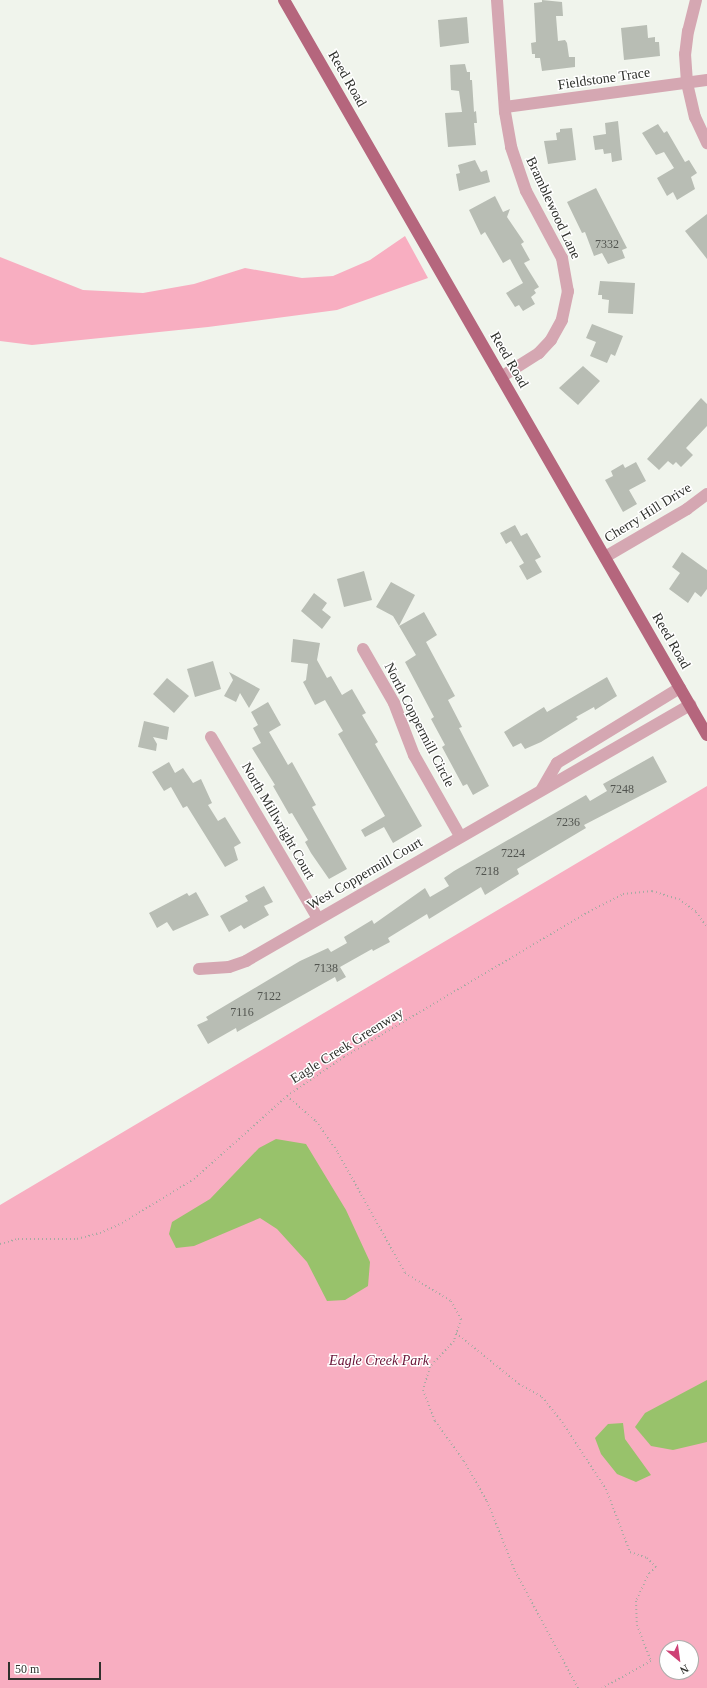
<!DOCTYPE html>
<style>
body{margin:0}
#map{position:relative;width:707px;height:1688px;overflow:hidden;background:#f0f4ec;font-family:"Times New Roman",serif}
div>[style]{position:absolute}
.green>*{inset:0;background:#f8aec1}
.water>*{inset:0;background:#98c26b}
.building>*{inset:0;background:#b8bdb4}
.path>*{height:2px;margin-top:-1px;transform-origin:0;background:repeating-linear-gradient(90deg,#a7aaa3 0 1px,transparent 0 4px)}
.minor>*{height:12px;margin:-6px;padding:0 6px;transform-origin:6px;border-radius:6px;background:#d5a7b2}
.major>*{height:12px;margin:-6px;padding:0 6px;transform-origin:6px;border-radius:6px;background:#b5667d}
span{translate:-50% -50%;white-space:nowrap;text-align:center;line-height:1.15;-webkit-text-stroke:3px #fff;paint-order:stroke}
.number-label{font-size:12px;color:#51544f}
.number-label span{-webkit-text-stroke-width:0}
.street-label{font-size:14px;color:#2f312d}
.park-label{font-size:14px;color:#691336;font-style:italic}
.north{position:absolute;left:659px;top:1640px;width:40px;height:40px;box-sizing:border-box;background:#fff;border:1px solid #acadab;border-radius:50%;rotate:151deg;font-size:11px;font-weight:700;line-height:16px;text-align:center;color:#2f312d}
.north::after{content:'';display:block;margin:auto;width:14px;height:18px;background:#ce4276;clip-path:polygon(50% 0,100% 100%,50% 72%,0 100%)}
.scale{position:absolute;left:8px;top:1662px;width:93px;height:18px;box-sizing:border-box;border:2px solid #2f312d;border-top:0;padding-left:5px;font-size:12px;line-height:14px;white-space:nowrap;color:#2f312d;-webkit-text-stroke:3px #fff;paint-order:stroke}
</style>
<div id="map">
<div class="green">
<i style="clip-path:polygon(405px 236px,428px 278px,337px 310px,208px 327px,32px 345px,0 341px,0 257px,83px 290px,143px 293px,194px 284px,245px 268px,302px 278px,333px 276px,370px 260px)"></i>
<i style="clip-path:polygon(evenodd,707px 786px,707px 1688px,0 1688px,0 1205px,707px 786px,667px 1648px,691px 1648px,691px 1672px,667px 1672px,667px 1648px)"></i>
</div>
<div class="water">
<i style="clip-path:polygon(276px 1139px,306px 1144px,346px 1210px,370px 1262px,368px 1286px,345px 1300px,327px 1301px,307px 1262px,277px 1229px,260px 1218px,194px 1246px,176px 1248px,169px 1234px,172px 1222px,210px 1199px,259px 1148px)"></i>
<i style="clip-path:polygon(707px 1380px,707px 1442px,673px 1450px,651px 1446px,635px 1427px,645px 1413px)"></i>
<i style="clip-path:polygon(623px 1423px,625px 1439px,651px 1475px,636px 1482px,617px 1474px,601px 1454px,595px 1438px,608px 1424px)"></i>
</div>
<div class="building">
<i style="clip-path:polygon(542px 0,562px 2px,563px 16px,556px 16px,558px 41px,565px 40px,567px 43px,569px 57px,575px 57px,575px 67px,542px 71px,540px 58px,535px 58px,535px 54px,532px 54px,531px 43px,536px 42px,534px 3px,542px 2px)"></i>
<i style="clip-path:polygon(467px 17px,469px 43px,440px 47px,438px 20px)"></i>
<i style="clip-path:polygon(647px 25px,648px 38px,655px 37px,655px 42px,659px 42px,660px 56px,624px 60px,621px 28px)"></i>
<i style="clip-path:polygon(465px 64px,467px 72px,470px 72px,470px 80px,472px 80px,474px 112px,476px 111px,477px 123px,474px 123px,476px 145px,448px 147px,445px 113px,462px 112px,459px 91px,451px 90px,450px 65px)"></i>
<i style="clip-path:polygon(618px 121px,622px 160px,612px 162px,611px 153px,604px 154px,603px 149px,595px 150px,593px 136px,606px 134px,605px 123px)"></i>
<i style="clip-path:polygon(658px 124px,664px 133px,667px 131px,685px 162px,689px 160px,697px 173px,691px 177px,695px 189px,677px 200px,673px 192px,667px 196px,657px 178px,674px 168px,664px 152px,656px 155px,642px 133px)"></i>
<i style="clip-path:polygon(572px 128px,576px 160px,548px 164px,544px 141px,557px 140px,556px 133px,560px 132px,560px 129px)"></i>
<i style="clip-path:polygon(475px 160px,481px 172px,487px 170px,490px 182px,459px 191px,456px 174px,460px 173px,458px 165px)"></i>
<i style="clip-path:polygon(596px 188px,627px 248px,622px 250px,625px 258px,608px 264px,602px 253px,594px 256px,585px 232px,582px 233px,567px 202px)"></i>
<i style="clip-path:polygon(495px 196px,503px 212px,510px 209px,507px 217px,524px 242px,521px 244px,530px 260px,524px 263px,539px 287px,534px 290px,536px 293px,531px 297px,535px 304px,523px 311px,519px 305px,515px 307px,506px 293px,523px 283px,510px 259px,503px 263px,485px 232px,481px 235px,469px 210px)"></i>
<i style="clip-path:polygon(707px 214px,707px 259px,685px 231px)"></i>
<i style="clip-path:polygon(600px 281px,635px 283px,633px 314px,608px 313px,609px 300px,602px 299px,602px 295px,598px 295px)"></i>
<i style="clip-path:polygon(592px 324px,623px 336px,615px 356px,611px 354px,607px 363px,590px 356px,596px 342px,586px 338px)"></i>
<i style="clip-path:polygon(583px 366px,600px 381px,578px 405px,559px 388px)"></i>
<i style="clip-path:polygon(701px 398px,707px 404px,707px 426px,686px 448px,693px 455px,681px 467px,676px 462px,673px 465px,668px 461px,659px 470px,647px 459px)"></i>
<i style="clip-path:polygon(636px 462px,646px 481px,629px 490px,637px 504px,623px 512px,605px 480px,613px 476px,611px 471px,623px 464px,625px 468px)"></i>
<i style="clip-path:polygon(515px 525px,521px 536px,527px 533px,541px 557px,535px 560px,542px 572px,527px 580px,519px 566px,524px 563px,511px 541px,506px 544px,500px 533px)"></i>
<i style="clip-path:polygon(682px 552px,707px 570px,707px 589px,701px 597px,695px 592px,688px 603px,669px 589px,680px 573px,672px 567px)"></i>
<i style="clip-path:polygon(364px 571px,372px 600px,344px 607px,337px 579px)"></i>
<i style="clip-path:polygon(391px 582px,415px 595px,399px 626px,393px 616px,376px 607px)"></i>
<i style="clip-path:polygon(314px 593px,327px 603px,322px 610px,331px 617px,322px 629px,301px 611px)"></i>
<i style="clip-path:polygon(424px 612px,437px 635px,426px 642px,455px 696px,448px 700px,462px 727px,459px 728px,489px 786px,473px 795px,467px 784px,463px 786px,442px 747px,445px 745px,431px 719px,434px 717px,405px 662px,416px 655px,399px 626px)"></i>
<i style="clip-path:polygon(293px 639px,320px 643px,317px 660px,327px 678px,331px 676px,342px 695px,352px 689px,366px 713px,362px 715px,378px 742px,375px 744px,422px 826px,393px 843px,384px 827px,365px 837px,361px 830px,385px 816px,338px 734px,343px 731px,325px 700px,315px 705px,303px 682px,306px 680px,308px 664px,291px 662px)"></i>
<i style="clip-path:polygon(213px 661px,221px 689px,195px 697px,187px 669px)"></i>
<i style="clip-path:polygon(229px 672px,260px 689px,249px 708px,240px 693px,236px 702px,224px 696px,233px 680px)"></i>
<i style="clip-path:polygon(607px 677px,617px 696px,595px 710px,594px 707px,576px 717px,578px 719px,541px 742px,525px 749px,521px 743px,513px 747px,504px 732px,544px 707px,547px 712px)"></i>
<i style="clip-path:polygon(167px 678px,189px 696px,174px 713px,153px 694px)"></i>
<i style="clip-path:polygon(268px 702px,281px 725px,269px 732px,288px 765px,292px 762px,316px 805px,312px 807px,347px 869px,329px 879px,311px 853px,305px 842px,308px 840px,292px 813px,289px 814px,273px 786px,275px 785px,252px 748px,261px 743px,253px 728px,258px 725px,251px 712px)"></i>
<i style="clip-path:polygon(144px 721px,169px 727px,167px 740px,153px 737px,157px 744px,156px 751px,138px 747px)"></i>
<i style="clip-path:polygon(653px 756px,667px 782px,584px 825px,586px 828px,517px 869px,519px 874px,485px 895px,481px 887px,429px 919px,427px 914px,388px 938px,390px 942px,373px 951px,372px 949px,340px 967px,346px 977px,337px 982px,335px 977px,237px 1032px,236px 1028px,208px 1044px,197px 1025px,208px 1020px,206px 1017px,300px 961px,328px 948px,331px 952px,347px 943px,344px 937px,372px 920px,374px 924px,425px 888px,430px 897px,449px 886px,444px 878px,454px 871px,586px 795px,590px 801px,607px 791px,603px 784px)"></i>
<i style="clip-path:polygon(169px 762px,175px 773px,183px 768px,193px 783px,201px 779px,212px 803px,208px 805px,218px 821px,225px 817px,241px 843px,234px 847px,238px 860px,225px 867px,187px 806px,183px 808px,171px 787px,164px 791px,152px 772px)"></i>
<i style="clip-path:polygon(264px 886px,273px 902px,264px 906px,269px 915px,244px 929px,241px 925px,229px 932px,220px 916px,248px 901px,245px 896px)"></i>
<i style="clip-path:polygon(196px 892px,209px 915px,173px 931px,167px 922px,157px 928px,149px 913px,187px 893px,189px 896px)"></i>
</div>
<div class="path">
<i style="left:287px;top:1096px;width:38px;rotate:41deg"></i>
<i style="left:316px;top:1121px;width:39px;rotate:55deg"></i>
<i style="left:338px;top:1153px;width:137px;rotate:60.8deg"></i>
<i style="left:405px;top:1273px;width:54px;rotate:31.3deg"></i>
<i style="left:451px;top:1301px;width:21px;rotate:61deg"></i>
<i style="left:461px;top:1319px;width:23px;rotate:108deg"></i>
<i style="left:454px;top:1341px;width:35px;rotate:133deg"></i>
<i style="left:430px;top:1367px;width:24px;rotate:107deg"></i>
<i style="left:423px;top:1390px;width:33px;rotate:69deg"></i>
<i style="left:435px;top:1421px;width:49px;rotate:54.1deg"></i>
<i style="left:464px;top:1461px;width:46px;rotate:60.1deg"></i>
<i style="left:487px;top:1501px;width:75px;rotate:68.2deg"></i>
<i style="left:515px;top:1571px;width:133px;rotate:61.7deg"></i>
<i style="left:0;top:1244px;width:19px;rotate:-16deg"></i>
<i style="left:18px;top:1239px;width:59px"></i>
<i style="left:77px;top:1239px;width:24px;rotate:-15deg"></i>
<i style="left:100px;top:1233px;width:24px;rotate:-24deg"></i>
<i style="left:122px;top:1223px;width:84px;rotate:-31.4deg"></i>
<i style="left:194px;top:1179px;width:125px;rotate:-41.7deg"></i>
<i style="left:287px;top:1096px;width:69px;rotate:-34.4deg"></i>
<i style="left:344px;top:1057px;width:288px;rotate:-30.7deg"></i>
<i style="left:592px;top:910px;width:35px;rotate:-27deg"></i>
<i style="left:623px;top:894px;width:29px;rotate:-6deg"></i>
<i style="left:652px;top:891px;width:28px;rotate:17deg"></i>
<i style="left:679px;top:899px;width:21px;rotate:37deg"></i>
<i style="left:696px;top:912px;width:19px;rotate:54deg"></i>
<i style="left:456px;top:1333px;width:81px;rotate:39deg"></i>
<i style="left:519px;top:1384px;width:26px;rotate:29deg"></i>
<i style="left:542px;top:1397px;width:28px;rotate:51deg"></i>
<i style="left:560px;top:1419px;width:84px;rotate:56.7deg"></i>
<i style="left:606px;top:1489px;width:67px;rotate:69.1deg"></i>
<i style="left:630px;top:1552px;width:18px;rotate:19deg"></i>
<i style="left:647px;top:1558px;width:13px;rotate:45deg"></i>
<i style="left:656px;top:1567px;width:9px;rotate:139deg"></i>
<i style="left:649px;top:1573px;width:31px;rotate:115deg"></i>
<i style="left:636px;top:1601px;width:24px;rotate:88deg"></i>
<i style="left:637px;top:1625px;width:39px;rotate:69deg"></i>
<i style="left:651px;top:1661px;width:56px;rotate:151.1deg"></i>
</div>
<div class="minor">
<i style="left:497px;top:0;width:112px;rotate:85.9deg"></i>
<i style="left:505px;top:112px;width:36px;rotate:80deg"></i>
<i style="left:511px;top:147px;width:46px;rotate:71.2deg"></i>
<i style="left:526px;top:191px;width:76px;rotate:61.8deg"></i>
<i style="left:562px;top:258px;width:34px;rotate:80deg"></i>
<i style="left:568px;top:291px;width:30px;rotate:102deg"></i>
<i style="left:562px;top:320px;width:23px;rotate:119deg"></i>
<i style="left:551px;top:340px;width:18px;rotate:133deg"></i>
<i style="left:539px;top:353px;width:45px;rotate:147.7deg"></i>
<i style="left:696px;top:0;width:32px;rotate:104deg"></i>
<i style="left:688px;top:31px;width:23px;rotate:97deg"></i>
<i style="left:685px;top:54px;width:29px;rotate:86deg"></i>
<i style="left:687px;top:83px;width:35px;rotate:77deg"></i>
<i style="left:695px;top:117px;width:29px;rotate:65deg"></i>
<i style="left:505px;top:107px;width:204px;rotate:-7.6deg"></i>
<i style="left:605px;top:557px;width:95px;rotate:-30.3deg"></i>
<i style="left:687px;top:509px;width:25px;rotate:-37deg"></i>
<i style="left:363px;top:649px;width:62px;rotate:60.1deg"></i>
<i style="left:394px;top:703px;width:56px;rotate:69deg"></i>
<i style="left:414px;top:755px;width:93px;rotate:60.4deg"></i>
<i style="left:211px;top:737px;width:211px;rotate:59.5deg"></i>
<i style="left:542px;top:789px;width:30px;rotate:-60deg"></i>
<i style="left:557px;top:763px;width:144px;rotate:-31.4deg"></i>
<i style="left:199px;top:969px;width:30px;rotate:-4deg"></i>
<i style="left:229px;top:967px;width:18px;rotate:-19deg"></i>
<i style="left:246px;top:961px;width:513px;rotate:-29.97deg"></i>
</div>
<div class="major">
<i style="left:284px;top:0;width:848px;rotate:60.08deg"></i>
</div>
<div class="number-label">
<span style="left:607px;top:245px">7332</span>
<span style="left:622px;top:790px">7248</span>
<span style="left:568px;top:823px">7236</span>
<span style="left:513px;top:854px">7224</span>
<span style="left:487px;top:872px">7218</span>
<span style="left:326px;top:969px">7138</span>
<span style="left:269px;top:997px">7122</span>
<span style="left:242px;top:1013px">7116</span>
</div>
<div class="street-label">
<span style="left:347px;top:79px;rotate:60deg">Reed Road</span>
<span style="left:604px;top:79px;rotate:-8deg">Fieldstone Trace</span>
<span style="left:553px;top:208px;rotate:65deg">Bramblewood Lane</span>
<span style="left:509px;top:360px;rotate:60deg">Reed Road</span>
<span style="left:648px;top:513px;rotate:-32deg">Cherry Hill Drive</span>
<span style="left:671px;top:641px;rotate:60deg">Reed Road</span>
<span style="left:419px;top:725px;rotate:63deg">North Coppermill Circle</span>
<span style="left:278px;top:821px;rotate:60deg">North Millwright Court</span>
<span style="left:365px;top:874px;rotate:-30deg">West Coppermill Court</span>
<span style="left:347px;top:1046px;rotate:-32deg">Eagle Creek Greenway</span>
</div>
<div class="park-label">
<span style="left:379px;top:1361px">Eagle Creek Park</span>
</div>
<div class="north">N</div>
<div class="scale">50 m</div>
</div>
